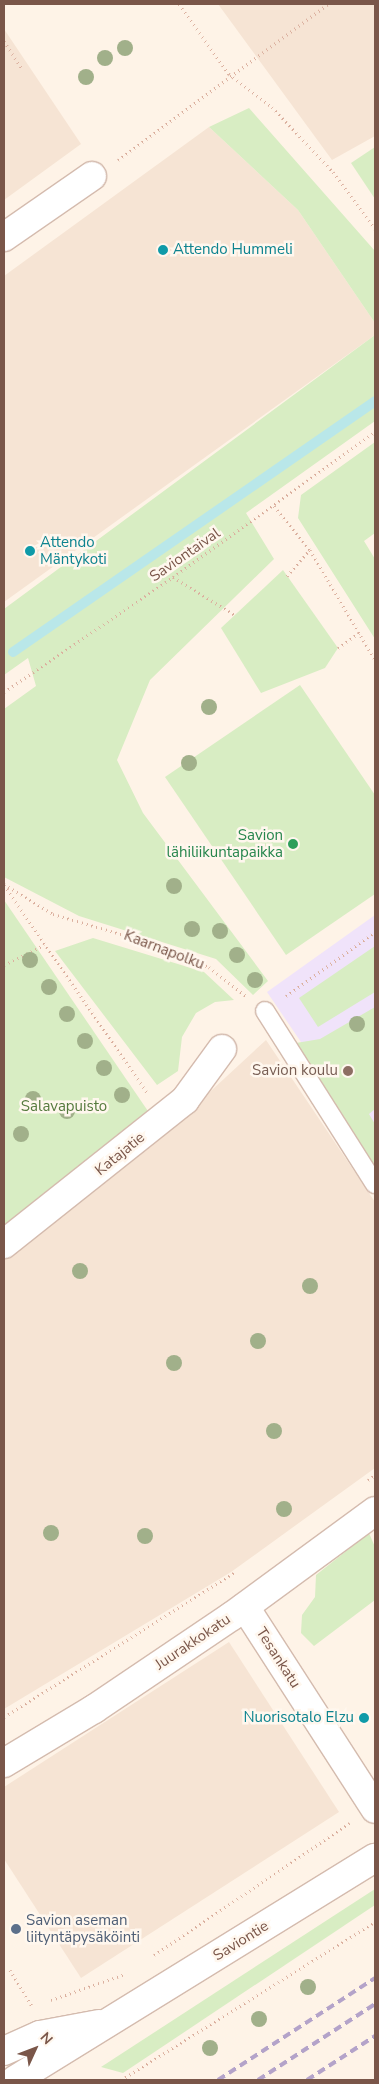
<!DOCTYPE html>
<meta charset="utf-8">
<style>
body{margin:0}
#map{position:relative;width:379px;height:2084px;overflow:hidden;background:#fef3e7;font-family:"Nunito Sans",sans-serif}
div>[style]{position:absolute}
.residential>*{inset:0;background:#f6e4d4}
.education>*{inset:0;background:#f0e3fa}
.green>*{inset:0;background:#d8edc3}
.stream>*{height:10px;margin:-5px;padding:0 5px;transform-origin:5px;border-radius:5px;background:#b9e7e9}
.path>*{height:3px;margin-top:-1.5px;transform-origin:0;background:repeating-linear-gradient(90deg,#dbb09f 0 1px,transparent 0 5px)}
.roads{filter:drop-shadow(1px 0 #d4bbae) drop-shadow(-1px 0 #d4bbae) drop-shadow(0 1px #d4bbae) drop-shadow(0 -1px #d4bbae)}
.service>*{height:18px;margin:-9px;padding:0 9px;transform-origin:9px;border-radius:9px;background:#fff}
.minor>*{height:28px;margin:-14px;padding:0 14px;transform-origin:14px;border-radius:14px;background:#fff}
.secondary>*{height:28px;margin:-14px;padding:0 14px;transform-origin:14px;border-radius:14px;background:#fff}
.rail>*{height:4px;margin-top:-2px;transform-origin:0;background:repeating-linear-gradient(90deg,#b4a3c9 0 8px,transparent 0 13px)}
.trees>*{width:16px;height:16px;margin:-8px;border-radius:50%;background:#a1b08a}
.dots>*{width:14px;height:14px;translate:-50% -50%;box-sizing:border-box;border:2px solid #fff7ee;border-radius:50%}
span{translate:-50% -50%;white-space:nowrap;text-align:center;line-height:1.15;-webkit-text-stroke:5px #fff7ee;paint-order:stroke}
.culture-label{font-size:15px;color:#0d838f}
.left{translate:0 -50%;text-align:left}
.right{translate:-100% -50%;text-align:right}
.street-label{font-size:15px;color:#7a5649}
.leisure-label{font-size:15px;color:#27864d}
.education-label{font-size:15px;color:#785e54}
.park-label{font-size:15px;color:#557a3d}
.service-label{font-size:15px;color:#4e5e75}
.frame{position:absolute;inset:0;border:5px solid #7a5649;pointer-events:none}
.north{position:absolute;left:10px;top:2024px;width:50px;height:50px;-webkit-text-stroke:4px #fff7ee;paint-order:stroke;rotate:47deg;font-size:14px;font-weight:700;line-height:20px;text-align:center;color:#7a5649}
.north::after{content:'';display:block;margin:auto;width:18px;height:22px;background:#7a5649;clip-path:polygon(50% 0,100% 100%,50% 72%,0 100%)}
</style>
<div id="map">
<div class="residential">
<i style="clip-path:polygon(218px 4px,375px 4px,375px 136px,332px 160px)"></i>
<i style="clip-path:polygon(4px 29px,81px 144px,4px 200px)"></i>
<i style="clip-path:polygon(209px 127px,298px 210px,375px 323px,375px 335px,4px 602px,4px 276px)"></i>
<i style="clip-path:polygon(266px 1040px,375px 1202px,375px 1468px,231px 1572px,4px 1709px,4px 1259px,173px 1126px)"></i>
<i style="clip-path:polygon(229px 1642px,339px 1812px,81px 1978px,4px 1859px,4px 1787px)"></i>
</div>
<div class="education">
<i style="clip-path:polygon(375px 915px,375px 1151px,267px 992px)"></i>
</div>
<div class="green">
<i style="clip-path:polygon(249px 108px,375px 251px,375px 323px,298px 210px,209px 127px)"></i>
<i style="clip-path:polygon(375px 147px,375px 199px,351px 163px)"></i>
<i style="clip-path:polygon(375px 335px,375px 421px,246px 513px,274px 559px,150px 680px,117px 760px,143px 813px,268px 981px,253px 995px,216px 959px,79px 916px,4px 877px,4px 709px,36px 686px,28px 658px,4px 675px,4px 609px)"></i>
<i style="clip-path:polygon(375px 442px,375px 533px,364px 541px,375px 559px,375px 639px,298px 518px,301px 495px)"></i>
<i style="clip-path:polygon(283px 570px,338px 648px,325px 668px,261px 693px,221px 628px)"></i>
<i style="clip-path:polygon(300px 685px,375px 795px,375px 894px,286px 955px,165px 777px)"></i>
<i style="clip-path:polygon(4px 900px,152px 1117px,4px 1225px)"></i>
<i style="clip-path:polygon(93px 938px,204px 972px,234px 1000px,215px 1002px,196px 1013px,182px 1037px,178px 1071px,157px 1085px,55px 951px)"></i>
<i style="clip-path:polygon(375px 946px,375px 992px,318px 1027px,299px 998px)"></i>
<i style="clip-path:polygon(375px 1007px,375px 1109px,369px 1114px,375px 1124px,375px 1171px,290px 1044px,320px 1039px)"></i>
<i style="clip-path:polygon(369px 1533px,375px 1547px,375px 1600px,314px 1646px,301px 1633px,302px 1615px,315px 1597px,316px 1575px)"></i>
<i style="clip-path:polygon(375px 1889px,375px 1905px,123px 2073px,101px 2067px)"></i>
</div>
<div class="stream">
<i style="left:13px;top:652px;width:441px;rotate:-34.7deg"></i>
</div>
<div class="path">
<i style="left:179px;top:4px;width:86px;rotate:54.5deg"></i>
<i style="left:229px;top:74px;width:54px;rotate:37.5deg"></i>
<i style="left:272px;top:107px;width:89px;rotate:46.8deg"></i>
<i style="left:333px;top:172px;width:71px;rotate:53.6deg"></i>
<i style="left:4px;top:41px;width:33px;rotate:57deg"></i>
<i style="left:118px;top:160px;width:262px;rotate:-36.6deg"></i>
<i style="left:274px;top:506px;width:57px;rotate:50.7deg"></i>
<i style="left:310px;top:550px;width:128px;rotate:59.4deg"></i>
<i style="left:287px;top:576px;width:35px;rotate:-49deg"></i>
<i style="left:173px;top:577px;width:73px;rotate:31.5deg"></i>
<i style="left:338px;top:648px;width:26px;rotate:-36deg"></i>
<i style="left:4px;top:692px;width:204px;rotate:-34.2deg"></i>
<i style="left:173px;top:577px;width:249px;rotate:-35.7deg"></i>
<i style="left:4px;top:884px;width:57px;rotate:31.5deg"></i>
<i style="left:53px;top:914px;width:81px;rotate:16.4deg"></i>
<i style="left:131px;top:937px;width:84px;rotate:21deg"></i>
<i style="left:209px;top:967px;width:47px;rotate:38.1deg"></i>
<i style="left:4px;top:885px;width:252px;rotate:55.4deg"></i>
<i style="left:4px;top:965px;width:45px;rotate:-26.6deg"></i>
<i style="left:286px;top:996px;width:110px;rotate:-35.7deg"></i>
<i style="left:368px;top:1480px;width:9px;rotate:-36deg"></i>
<i style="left:4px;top:1717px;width:273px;rotate:-32.1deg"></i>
<i style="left:154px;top:1955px;width:236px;rotate:-34deg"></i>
<i style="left:10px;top:1970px;width:42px;rotate:58.6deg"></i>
<i style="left:51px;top:2000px;width:78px;rotate:-19.4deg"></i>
<i style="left:121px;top:2080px;width:299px;rotate:-31.9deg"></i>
</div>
<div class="roads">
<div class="service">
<i style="left:265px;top:1011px;width:205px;rotate:57.6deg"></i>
</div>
<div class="minor">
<i style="left:4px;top:237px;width:107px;rotate:-34.7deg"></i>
<i style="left:4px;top:1244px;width:231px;rotate:-38.5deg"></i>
<i style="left:185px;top:1100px;width:63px;rotate:-54deg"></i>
<i style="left:245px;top:1607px;width:240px;rotate:57.2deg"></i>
<i style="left:4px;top:1763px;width:105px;rotate:-31deg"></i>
<i style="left:94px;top:1709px;width:166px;rotate:-34deg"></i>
<i style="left:232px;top:1616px;width:177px;rotate:-36.3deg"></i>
</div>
<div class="secondary">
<i style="left:4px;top:2051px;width:39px;rotate:-24deg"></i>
<i style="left:40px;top:2035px;width:60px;rotate:-10.6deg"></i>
<i style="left:15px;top:2080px;width:423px;rotate:-31.7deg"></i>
</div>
</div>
<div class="rail">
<i style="left:218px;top:2080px;width:187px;rotate:-33deg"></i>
<i style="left:258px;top:2080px;width:140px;rotate:-33deg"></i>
<i style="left:307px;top:2080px;width:81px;rotate:-32.9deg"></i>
</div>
<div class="trees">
<i style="left:125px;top:48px"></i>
<i style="left:105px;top:58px"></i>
<i style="left:86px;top:77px"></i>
<i style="left:209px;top:707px"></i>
<i style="left:189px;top:763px"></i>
<i style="left:174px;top:886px"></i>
<i style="left:192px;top:929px"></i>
<i style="left:220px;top:931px"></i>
<i style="left:237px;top:955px"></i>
<i style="left:30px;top:960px"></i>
<i style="left:255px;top:980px"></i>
<i style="left:49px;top:987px"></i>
<i style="left:67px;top:1014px"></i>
<i style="left:357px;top:1024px"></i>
<i style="left:85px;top:1041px"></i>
<i style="left:104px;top:1068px"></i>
<i style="left:122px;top:1095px"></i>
<i style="left:33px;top:1099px"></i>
<i style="left:67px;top:1111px"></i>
<i style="left:21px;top:1134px"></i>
<i style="left:80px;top:1271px"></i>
<i style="left:310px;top:1286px"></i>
<i style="left:258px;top:1341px"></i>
<i style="left:174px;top:1363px"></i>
<i style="left:274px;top:1431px"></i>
<i style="left:284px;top:1509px"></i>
<i style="left:51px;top:1533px"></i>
<i style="left:145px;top:1536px"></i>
<i style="left:308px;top:1987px"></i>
<i style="left:259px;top:2019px"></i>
<i style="left:210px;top:2048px"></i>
</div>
<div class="dots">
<i style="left:163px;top:250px;background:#0f9aa8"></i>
<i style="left:30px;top:551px;background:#0f9aa8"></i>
<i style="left:293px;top:844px;background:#2e9e5b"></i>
<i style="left:348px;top:1071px;background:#8d6e63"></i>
<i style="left:364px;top:1718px;background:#0f9aa8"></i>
<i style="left:16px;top:1929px;background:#5c6f8a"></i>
</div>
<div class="culture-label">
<span class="left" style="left:173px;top:250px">Attendo Hummeli</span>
<span class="left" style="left:40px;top:551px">Attendo<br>Mäntykoti</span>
<span class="right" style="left:354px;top:1718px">Nuorisotalo Elzu</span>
</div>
<div class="street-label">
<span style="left:185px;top:555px;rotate:-35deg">Saviontaival</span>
<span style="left:164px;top:950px;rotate:21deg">Kaarnapolku</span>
<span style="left:120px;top:1154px;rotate:-39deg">Katajatie</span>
<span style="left:193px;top:1642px;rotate:-34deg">Juurakkokatu</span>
<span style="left:278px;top:1658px;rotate:57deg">Tesankatu</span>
<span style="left:241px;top:1941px;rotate:-32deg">Saviontie</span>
</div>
<div class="leisure-label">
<span class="right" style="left:283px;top:844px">Savion<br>lähiliikuntapaikka</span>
</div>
<div class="education-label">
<span class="right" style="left:338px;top:1071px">Savion koulu</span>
</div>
<div class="park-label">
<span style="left:64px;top:1107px">Salavapuisto</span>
</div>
<div class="service-label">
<span class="left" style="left:26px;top:1929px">Savion aseman<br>liityntäpysäköinti</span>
</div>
<div class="frame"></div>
<div class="north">N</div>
</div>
